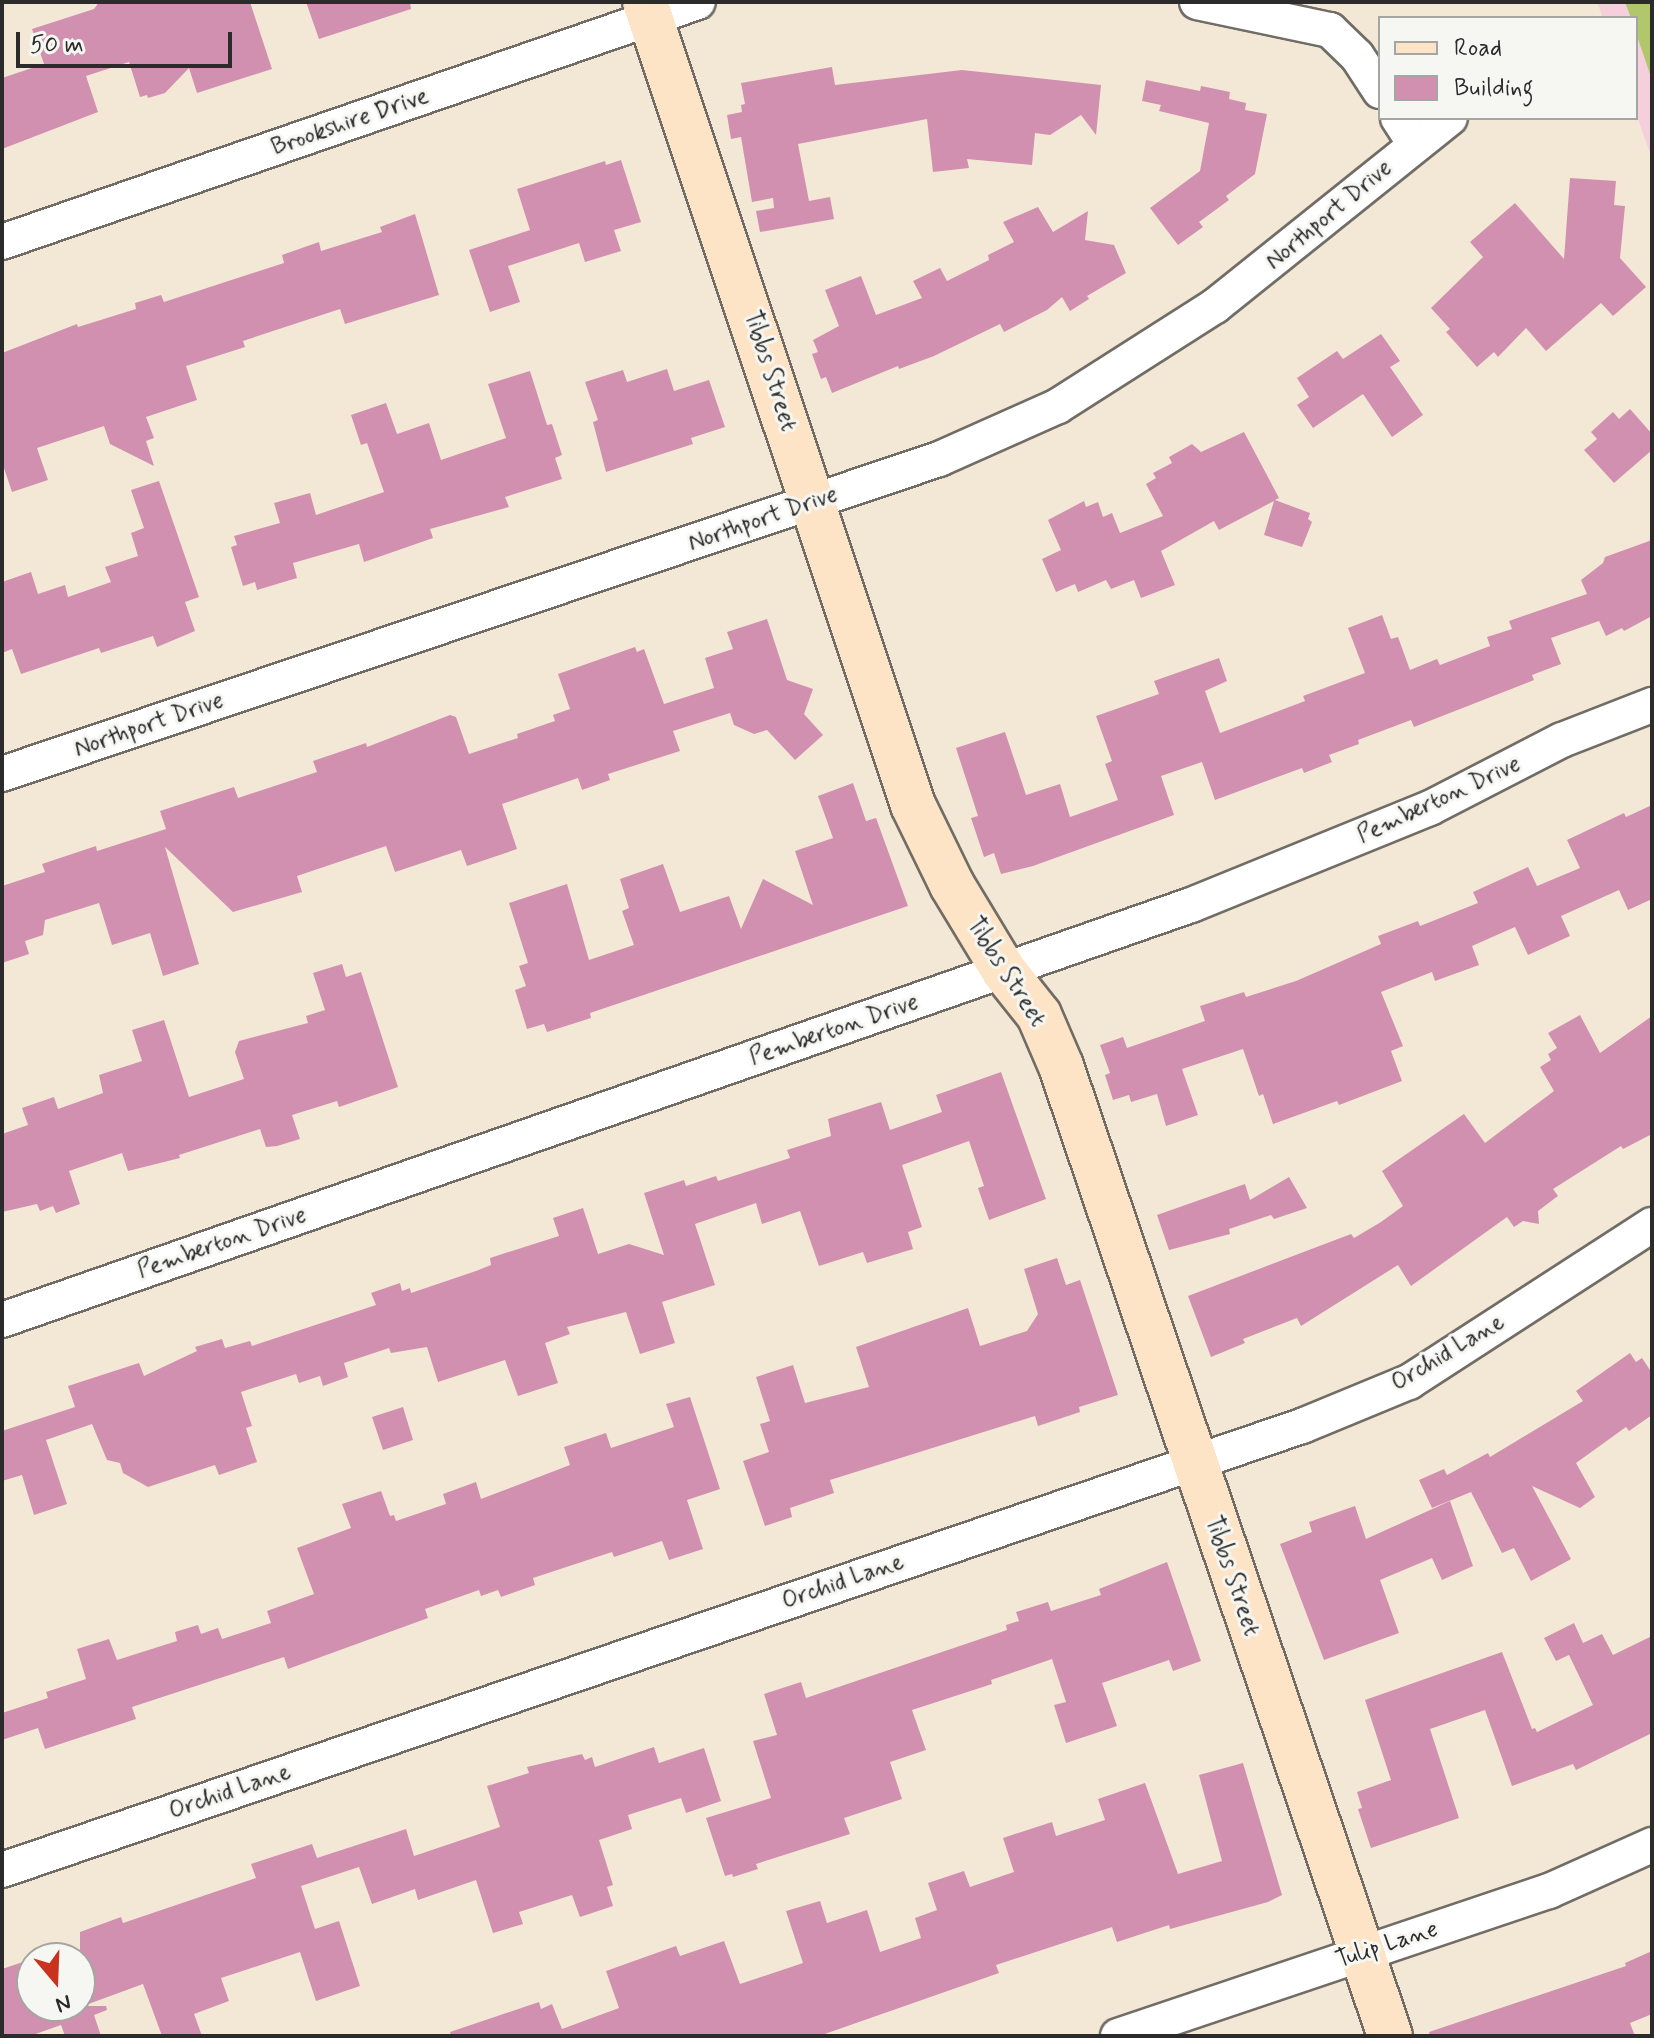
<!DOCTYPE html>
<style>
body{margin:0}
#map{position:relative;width:1654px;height:2038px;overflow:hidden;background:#f3e8d5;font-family:Mynerve,sans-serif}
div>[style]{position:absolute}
.built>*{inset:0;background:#f5cfdb}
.green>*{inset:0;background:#b1c76c}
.building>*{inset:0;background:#d290b1}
.roads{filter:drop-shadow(2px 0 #716d66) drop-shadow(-2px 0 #716d66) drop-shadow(0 2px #716d66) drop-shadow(0 -2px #716d66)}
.street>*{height:34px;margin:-17px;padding:0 17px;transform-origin:17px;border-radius:17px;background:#fff}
.secondary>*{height:44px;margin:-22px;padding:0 22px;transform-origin:22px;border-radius:22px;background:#fee4c6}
span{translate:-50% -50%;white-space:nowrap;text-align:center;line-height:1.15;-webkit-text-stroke:6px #f6f6f2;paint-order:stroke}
.street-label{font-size:24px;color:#2b2b2b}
.frame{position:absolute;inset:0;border:4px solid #2b2b2b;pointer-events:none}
.legend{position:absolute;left:1378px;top:16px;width:260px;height:104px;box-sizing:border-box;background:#f6f6f2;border:2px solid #a5a5a2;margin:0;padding:10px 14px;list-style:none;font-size:24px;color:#2b2b2b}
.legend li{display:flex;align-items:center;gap:16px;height:40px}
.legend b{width:40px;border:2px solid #a5a5a2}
.north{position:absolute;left:16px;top:1942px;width:80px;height:80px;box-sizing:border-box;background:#f6f6f2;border:2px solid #a5a5a2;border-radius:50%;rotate:161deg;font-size:22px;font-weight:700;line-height:32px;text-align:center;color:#2b2b2b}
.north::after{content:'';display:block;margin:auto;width:28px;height:36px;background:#c8321e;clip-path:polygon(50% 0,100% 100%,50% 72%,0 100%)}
.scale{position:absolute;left:16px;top:32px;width:216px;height:36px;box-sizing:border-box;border:4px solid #2b2b2b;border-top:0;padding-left:10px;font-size:24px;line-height:28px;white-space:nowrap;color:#2b2b2b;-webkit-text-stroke:6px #f6f6f2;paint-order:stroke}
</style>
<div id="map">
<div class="built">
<i style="clip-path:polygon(1597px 2px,1652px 2px,1652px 159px,1636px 113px,1636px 18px,1603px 18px)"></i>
</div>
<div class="green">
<i style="clip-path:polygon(1625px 2px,1652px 2px,1652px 80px,1636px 33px,1636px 18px,1631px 18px)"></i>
</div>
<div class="building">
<i style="clip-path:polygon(99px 2px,250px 2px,272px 69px,197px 93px,189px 68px,165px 93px,148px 98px,147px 95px,140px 97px,129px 62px,86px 76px,98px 112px,2px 149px,2px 78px,44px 64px,32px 29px,94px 9px)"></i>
<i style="clip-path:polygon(306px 2px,410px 2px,411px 9px,319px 39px)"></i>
<i style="clip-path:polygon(832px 67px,835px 85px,962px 70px,1101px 85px,1096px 135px,1081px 115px,1050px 135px,1035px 133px,1032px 165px,967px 159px,969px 168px,933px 172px,927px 119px,798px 144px,809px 201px,830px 197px,834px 219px,760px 232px,756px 211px,774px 208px,773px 198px,752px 202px,741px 137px,731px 139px,727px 115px,742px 112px,741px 105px,745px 104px,741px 83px)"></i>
<i style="clip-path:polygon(1146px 80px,1200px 91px,1201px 86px,1230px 92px,1229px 99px,1246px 103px,1245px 110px,1267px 114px,1255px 174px,1226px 196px,1229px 200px,1199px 222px,1203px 227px,1178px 245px,1150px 208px,1200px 171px,1209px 123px,1159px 111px,1161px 105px,1142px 101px)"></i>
<i style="clip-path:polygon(621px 160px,641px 222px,614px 230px,621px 251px,585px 262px,579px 243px,508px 266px,520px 302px,490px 312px,469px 250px,530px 230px,517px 189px,605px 161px,606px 165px)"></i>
<i style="clip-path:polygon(1570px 178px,1616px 181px,1614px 205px,1625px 206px,1620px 258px,1646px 287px,1613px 316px,1601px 303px,1546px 351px,1526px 328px,1498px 357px,1494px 352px,1477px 367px,1446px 332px,1450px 329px,1431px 308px,1483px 257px,1470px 242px,1515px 203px,1564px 259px)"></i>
<i style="clip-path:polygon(1038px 207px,1053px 232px,1088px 211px,1085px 240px,1114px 245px,1126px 273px,1087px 296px,1089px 299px,1070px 311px,1062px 297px,1047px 310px,1004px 332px,1000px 324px,934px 356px,899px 369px,898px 366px,832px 393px,826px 377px,821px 379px,812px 354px,818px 352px,813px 340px,839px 326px,825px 290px,861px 276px,876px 315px,922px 298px,913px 281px,940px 268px,947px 281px,989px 260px,988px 255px,1014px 242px,1003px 222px)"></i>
<i style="clip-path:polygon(415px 214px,439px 295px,345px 324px,340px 309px,243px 341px,245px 347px,186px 366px,197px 400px,146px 417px,154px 438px,146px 441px,154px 466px,110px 444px,104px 426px,37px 448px,48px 480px,12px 492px,2px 462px,2px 353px,77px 324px,78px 327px,136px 309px,135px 303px,161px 295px,164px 302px,284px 263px,282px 255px,319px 242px,321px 251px,382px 232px,380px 227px)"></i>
<i style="clip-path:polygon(1381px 334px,1400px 361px,1390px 367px,1423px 415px,1392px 437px,1363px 394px,1313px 428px,1297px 405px,1309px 397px,1297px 378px,1337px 351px,1343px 359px)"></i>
<i style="clip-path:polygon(667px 369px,674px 391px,709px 380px,725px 427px,691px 438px,693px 444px,606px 472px,593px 422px,598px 420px,585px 382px,623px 370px,627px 382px)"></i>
<i style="clip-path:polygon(530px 371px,547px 425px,552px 424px,562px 455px,555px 458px,562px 479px,505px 497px,509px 507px,430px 529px,433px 538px,390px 553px,364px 562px,359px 544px,293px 563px,297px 578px,257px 590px,255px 582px,243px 586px,231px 547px,237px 545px,234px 536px,280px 523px,274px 503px,310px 493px,316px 515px,384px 492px,367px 443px,361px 445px,351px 415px,386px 403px,397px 434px,429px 423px,441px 460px,506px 438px,488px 384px)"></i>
<i style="clip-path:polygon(1630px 409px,1652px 434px,1652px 450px,1614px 483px,1584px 450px,1597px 439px,1591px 432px,1613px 412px,1619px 419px)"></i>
<i style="clip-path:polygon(1244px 432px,1279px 498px,1275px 500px,1310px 513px,1308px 519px,1312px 522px,1302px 547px,1264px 535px,1274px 501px,1219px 530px,1214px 521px,1161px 551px,1175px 585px,1141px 598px,1134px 580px,1111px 589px,1106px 580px,1078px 592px,1075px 584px,1056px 592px,1042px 559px,1061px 550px,1048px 520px,1084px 501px,1086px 507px,1098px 502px,1103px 517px,1112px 513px,1120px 533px,1163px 516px,1146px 484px,1156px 478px,1153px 473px,1172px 463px,1169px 457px,1192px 444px,1201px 452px)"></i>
<i style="clip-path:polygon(159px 481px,199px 597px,185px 602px,195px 631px,157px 647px,153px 636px,101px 653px,99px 648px,21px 674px,12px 649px,2px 653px,2px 582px,31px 572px,38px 594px,65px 585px,68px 597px,111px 582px,105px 567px,138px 556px,131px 533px,144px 528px,131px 490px)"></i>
<i style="clip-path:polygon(1652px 540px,1652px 616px,1624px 631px,1622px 628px,1606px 636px,1599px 621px,1551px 638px,1561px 664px,1532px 675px,1534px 680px,1414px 727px,1411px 720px,1358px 740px,1359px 744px,1329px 755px,1332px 762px,1304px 773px,1302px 768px,1215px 800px,1202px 762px,1161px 776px,1174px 815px,1033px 866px,1001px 874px,994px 853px,984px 857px,971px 818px,978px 816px,956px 748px,1005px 732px,1026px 795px,1060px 784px,1070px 817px,1118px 800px,1105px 764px,1112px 761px,1096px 716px,1159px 694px,1154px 681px,1219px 658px,1227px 681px,1205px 691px,1220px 733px,1305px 701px,1303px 696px,1365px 673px,1348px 628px,1382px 615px,1391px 639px,1398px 637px,1410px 670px,1437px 659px,1440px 665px,1490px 646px,1487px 637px,1512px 629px,1509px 621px,1587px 594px,1581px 580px,1603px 563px,1605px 557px)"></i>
<i style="clip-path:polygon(767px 619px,787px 680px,813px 689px,804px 714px,823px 735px,795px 760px,767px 730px,754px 734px,734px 725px,730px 713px,673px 731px,680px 751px,608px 774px,610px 780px,582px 790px,578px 778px,502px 804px,517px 849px,467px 866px,461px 850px,395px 872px,386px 846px,297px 876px,302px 892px,233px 912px,165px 847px,199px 964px,163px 976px,150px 933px,112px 945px,99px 903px,45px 920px,43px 935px,25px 941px,29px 954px,2px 963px,2px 886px,45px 872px,42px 864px,96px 846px,97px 851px,166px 829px,160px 811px,234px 787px,238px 798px,317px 772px,313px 761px,366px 743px,367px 747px,450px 715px,456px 717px,469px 754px,518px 738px,517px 734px,555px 721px,553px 715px,570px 709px,558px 674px,635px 647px,637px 652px,644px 649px,664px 704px,714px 688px,705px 658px,733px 649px,727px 632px)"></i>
<i style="clip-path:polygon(853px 783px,866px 821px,876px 818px,908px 906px,590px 1013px,591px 1018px,547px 1032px,544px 1024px,527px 1029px,515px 990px,526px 986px,519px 966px,528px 963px,509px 903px,567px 884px,589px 960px,634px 945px,622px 911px,629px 908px,620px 879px,663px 864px,680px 912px,729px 896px,741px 929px,763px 879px,813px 905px,795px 851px,833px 838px,818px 796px)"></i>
<i style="clip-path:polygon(1652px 805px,1652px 899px,1628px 910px,1619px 890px,1561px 916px,1570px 936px,1528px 955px,1515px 927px,1472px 946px,1479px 965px,1435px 981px,1432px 972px,1381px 992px,1403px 1046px,1391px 1051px,1402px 1081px,1339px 1105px,1337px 1101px,1273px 1124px,1263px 1094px,1259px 1096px,1243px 1049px,1182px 1069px,1198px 1115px,1166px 1126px,1157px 1094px,1131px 1102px,1129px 1095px,1113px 1100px,1105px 1075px,1110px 1073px,1100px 1045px,1123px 1037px,1127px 1048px,1205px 1021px,1200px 1006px,1244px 992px,1246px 997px,1296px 981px,1381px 944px,1378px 936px,1418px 921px,1420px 926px,1478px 903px,1473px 892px,1528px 867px,1537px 886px,1580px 868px,1567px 840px,1624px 813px,1626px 817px)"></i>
<i style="clip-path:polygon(342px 964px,346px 977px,361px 972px,398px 1087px,339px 1107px,337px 1101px,292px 1115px,300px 1139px,277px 1146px,266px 1147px,260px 1129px,179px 1155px,180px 1158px,128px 1171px,122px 1153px,69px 1171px,80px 1204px,56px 1213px,53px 1206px,40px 1211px,37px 1204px,2px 1212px,2px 1134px,28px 1125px,22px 1108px,54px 1097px,58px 1109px,103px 1093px,99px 1075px,142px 1061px,132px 1030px,164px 1020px,189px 1097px,244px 1079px,235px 1052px,239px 1041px,308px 1023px,306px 1016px,325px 1010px,313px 973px)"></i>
<i style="clip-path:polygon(1580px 1015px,1600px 1053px,1652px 1016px,1652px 1134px,1623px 1149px,1621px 1146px,1553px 1189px,1558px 1196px,1538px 1211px,1539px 1224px,1523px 1221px,1514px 1227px,1507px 1217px,1411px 1286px,1398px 1265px,1301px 1326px,1297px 1318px,1243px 1339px,1245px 1343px,1211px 1357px,1188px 1296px,1351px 1234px,1354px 1238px,1381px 1222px,1403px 1206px,1382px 1171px,1464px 1114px,1485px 1143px,1554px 1091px,1540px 1067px,1551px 1060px,1548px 1054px,1557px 1048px,1548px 1033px)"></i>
<i style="clip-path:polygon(1001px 1072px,1046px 1199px,989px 1220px,978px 1188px,984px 1186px,969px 1141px,902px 1165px,922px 1227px,908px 1232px,913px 1249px,867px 1263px,863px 1252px,819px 1266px,800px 1211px,762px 1224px,756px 1203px,695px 1224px,715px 1285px,662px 1302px,675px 1343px,640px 1354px,626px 1312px,567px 1327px,570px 1334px,545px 1343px,558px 1383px,518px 1396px,505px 1360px,438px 1382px,427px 1347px,391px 1353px,389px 1348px,344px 1363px,348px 1377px,323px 1386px,320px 1376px,299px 1383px,296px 1374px,241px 1392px,252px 1426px,246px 1428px,257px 1462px,219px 1475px,215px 1465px,148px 1487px,123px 1473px,120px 1463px,107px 1460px,92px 1424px,46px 1440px,67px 1504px,34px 1515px,22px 1475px,2px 1481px,2px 1431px,75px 1407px,68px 1386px,139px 1363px,144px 1376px,197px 1351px,195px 1347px,222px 1339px,225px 1348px,250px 1341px,252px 1346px,376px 1305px,371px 1293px,400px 1283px,402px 1291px,410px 1288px,411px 1293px,476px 1271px,491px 1265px,490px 1258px,559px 1236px,553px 1218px,583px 1208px,598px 1254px,629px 1244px,664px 1255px,644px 1193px,684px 1180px,686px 1186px,716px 1176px,718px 1181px,790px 1158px,787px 1150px,831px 1136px,828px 1119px,881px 1102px,890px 1130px,942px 1112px,936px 1095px)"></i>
<i style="clip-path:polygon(1289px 1177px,1307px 1208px,1274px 1219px,1271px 1215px,1229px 1229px,1230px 1234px,1169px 1250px,1157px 1215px,1245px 1184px,1250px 1200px)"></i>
<i style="clip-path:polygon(1057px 1258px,1066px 1285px,1080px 1280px,1118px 1395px,1079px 1407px,1080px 1412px,1038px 1426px,1035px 1416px,830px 1480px,834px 1493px,790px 1508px,792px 1517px,765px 1526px,743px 1461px,769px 1452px,760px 1424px,770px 1421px,756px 1377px,793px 1365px,805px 1403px,869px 1387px,856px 1347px,968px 1308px,980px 1346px,1027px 1331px,1038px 1314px,1024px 1269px)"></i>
<i style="clip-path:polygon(1630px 1353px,1636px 1362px,1642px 1358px,1652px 1373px,1652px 1415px,1629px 1431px,1626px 1427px,1576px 1463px,1595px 1497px,1580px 1508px,1532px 1486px,1571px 1559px,1531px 1581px,1514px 1548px,1502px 1553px,1471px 1492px,1432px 1508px,1419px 1480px,1444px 1469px,1447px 1475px,1488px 1453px,1490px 1457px,1583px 1401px,1576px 1391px)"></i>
<i style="clip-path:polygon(690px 1397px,720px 1489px,687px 1500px,703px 1549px,669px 1560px,662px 1541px,614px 1557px,612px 1552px,533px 1578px,535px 1585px,501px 1597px,498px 1590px,481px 1596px,479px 1590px,425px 1609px,428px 1618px,288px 1669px,284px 1657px,132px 1707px,136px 1719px,45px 1749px,38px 1728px,2px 1740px,2px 1713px,48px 1698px,46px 1692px,86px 1679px,77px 1649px,109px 1639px,117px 1660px,177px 1641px,175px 1632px,198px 1625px,201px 1634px,218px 1628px,222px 1639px,271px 1623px,267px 1611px,314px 1594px,297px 1548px,351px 1528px,342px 1504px,381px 1491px,390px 1516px,394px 1515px,396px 1521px,446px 1504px,443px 1494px,476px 1482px,481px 1499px,570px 1465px,564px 1447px,606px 1433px,611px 1448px,674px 1427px,666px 1404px)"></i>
<i style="clip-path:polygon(403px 1407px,413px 1440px,383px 1450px,372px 1417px)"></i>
<i style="clip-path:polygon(1450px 1501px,1473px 1566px,1442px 1580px,1432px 1558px,1380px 1580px,1399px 1633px,1324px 1660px,1280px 1544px,1312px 1532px,1309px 1522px,1355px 1506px,1366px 1539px)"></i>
<i style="clip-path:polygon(1167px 1562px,1201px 1661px,1173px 1671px,1169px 1660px,1102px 1683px,1117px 1726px,1066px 1743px,1054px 1705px,1066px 1702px,1052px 1659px,991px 1680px,992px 1684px,912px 1710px,926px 1750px,890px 1762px,902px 1799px,844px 1818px,850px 1834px,756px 1864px,758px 1869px,733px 1877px,732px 1874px,725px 1876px,706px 1818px,771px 1798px,753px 1741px,777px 1735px,764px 1694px,801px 1682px,806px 1698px,1007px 1630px,1006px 1625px,1019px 1621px,1016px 1612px,1048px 1602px,1051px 1611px,1101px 1595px,1099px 1589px)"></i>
<i style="clip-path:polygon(1574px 1623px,1583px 1643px,1602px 1634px,1613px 1655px,1652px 1636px,1652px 1733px,1576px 1770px,1573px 1764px,1512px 1786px,1485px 1710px,1430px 1729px,1459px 1818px,1371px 1848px,1358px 1809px,1362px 1808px,1357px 1792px,1391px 1780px,1365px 1700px,1502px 1652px,1532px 1729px,1535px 1728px,1537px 1732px,1593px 1705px,1569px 1655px,1556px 1661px,1544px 1638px)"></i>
<i style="clip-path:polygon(654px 1747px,659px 1763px,704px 1748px,721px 1801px,686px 1813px,681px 1798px,628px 1815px,632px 1829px,599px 1840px,613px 1885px,607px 1887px,613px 1906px,580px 1917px,572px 1895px,519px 1912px,523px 1924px,493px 1933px,476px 1880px,418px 1900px,415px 1889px,372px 1904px,359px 1867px,301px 1886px,315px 1929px,339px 1921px,360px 1986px,316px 2001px,300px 1952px,221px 1978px,229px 2001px,194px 2014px,202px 2036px,162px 2036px,143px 1984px,83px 2006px,106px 2006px,107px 2010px,94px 2015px,101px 2036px,65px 2036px,61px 2025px,30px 2036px,2px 2036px,2px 1969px,32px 1959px,32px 2006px,80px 2006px,80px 1932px,121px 1917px,123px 1923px,256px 1878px,251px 1864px,312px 1844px,317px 1858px,406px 1829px,414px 1856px,500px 1827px,487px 1786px,529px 1773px,527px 1767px,582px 1754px,585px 1760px,592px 1757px,595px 1767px)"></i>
<i style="clip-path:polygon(1243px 1763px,1282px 1895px,1268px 1902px,1170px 1929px,1169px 1925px,1117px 1942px,1112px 1927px,996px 1965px,999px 1973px,819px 2036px,451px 2036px,450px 2032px,539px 2002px,541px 2009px,552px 2004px,562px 2029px,619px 2008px,606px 1971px,676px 1946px,680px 1956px,724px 1941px,740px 1984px,803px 1963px,786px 1911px,820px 1901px,827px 1923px,867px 1910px,880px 1952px,921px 1938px,915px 1918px,937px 1910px,928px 1883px,964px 1871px,970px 1887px,1014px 1872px,1003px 1838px,1052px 1822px,1056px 1836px,1105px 1820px,1098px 1799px,1145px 1783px,1178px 1874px,1222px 1861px,1199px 1775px)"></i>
<i style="clip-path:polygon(1652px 1951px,1652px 2014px,1630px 2023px,1635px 2036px,1430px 2036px,1429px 2032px,1626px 1966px,1625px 1963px)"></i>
</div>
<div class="roads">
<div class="street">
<i style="left:1197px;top:2px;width:136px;rotate:11.9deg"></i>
<i style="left:1330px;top:30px;width:37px;rotate:44deg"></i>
<i style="left:1357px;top:56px;width:42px;rotate:56.7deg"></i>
<i style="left:1398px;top:118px;width:31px;rotate:57deg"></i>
<i style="left:2px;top:242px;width:736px;rotate:-19.03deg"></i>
<i style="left:2px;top:774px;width:989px;rotate:-18.58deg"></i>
<i style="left:939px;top:459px;width:130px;rotate:-24deg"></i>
<i style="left:1058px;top:406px;width:186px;rotate:-32.5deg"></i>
<i style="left:1215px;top:306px;width:301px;rotate:-38.7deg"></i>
<i style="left:2px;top:1320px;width:1259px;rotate:-19.24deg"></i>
<i style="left:1191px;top:905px;width:258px;rotate:-22.1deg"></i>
<i style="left:1430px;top:808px;width:148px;rotate:-27.3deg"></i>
<i style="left:1562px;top:740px;width:97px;rotate:-21.3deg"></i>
<i style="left:2px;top:1870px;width:1374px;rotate:-18.86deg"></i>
<i style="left:1302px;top:1426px;width:116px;rotate:-22.4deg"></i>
<i style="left:1409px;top:1382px;width:289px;rotate:-32.9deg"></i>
<i style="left:1118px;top:2036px;width:455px;rotate:-18.6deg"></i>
<i style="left:1549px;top:1891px;width:113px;rotate:-24.1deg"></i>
</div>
<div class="secondary">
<i style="left:645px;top:2px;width:847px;rotate:71.54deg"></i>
<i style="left:913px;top:805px;width:89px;rotate:64deg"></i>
<i style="left:952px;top:885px;width:100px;rotate:58.8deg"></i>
<i style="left:1004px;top:971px;width:56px;rotate:51.5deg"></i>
<i style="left:1039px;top:1015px;width:56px;rotate:66.7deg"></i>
<i style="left:1061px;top:1066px;width:1024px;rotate:71.26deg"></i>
</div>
</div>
<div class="street-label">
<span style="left:350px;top:122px;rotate:-19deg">Brookshire Drive</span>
<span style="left:1329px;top:215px;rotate:-40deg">Northport Drive</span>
<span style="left:770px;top:371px;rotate:72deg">Tibbs Street</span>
<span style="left:763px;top:519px;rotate:-19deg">Northport Drive</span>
<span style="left:149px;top:725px;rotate:-19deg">Northport Drive</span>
<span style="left:1439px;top:800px;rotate:-25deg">Pemberton Drive</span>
<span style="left:1006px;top:972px;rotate:57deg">Tibbs Street</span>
<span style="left:834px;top:1030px;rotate:-19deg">Pemberton Drive</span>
<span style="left:222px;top:1243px;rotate:-19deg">Pemberton Drive</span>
<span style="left:1448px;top:1353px;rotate:-31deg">Orchid Lane</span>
<span style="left:1232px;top:1576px;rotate:71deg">Tibbs Street</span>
<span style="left:843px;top:1582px;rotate:-19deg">Orchid Lane</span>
<span style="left:230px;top:1792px;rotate:-19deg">Orchid Lane</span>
<span style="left:1387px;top:1945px;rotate:-18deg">Tulip Lane</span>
</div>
<div class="frame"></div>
<ul class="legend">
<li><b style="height:10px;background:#fee4c6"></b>Road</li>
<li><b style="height:22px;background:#d290b1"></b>Building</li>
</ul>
<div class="north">N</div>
<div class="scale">50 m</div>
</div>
